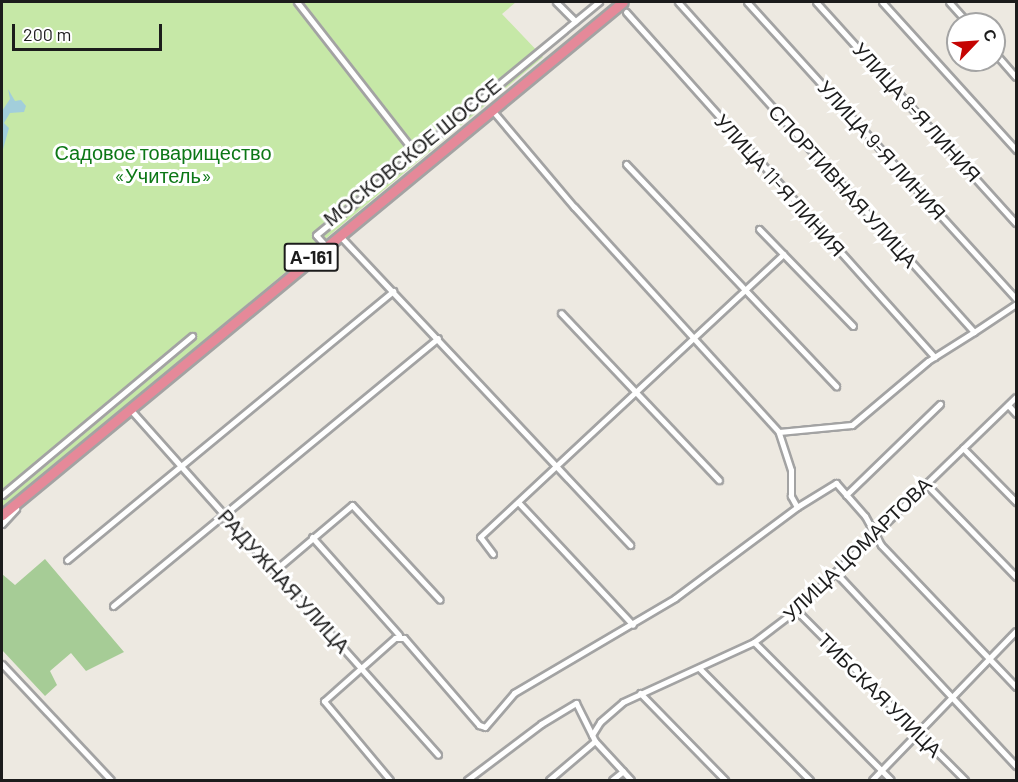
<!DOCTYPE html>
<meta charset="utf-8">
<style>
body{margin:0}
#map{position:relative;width:1018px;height:782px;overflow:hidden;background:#ede9e1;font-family:Barlow,sans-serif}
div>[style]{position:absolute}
.grass>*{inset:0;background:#c6e8a7}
.forest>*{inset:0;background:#a6cc96}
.water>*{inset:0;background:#a2cedb}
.roads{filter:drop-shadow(2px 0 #a3a3a3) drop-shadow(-2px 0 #a3a3a3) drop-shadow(0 2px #a3a3a3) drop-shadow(0 -2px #a3a3a3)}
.street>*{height:5px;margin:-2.5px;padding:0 2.5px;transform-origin:2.5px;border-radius:2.5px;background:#fff}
.highway>*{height:9px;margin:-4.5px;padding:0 4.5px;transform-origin:4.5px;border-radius:4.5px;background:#e58999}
span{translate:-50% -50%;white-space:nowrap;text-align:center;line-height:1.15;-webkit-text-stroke:6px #fff;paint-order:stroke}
.shield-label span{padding:2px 4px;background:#fff;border:2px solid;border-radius:4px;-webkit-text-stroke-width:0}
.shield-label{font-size:18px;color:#1c1c1c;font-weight:700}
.street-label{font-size:20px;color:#1c1c1c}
.park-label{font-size:20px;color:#0c7716}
.frame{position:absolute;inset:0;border:3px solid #1c1c1c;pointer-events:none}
.north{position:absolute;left:946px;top:12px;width:60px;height:60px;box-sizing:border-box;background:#fff;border:2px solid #a4a4a4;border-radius:50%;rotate:65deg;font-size:16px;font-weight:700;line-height:24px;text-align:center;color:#1c1c1c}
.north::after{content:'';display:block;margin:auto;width:21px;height:27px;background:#c50403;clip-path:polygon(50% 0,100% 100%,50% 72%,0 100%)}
.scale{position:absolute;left:12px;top:24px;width:150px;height:27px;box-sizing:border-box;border:3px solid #1c1c1c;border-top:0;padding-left:8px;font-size:18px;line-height:21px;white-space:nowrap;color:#1c1c1c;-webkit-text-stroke:4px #fff;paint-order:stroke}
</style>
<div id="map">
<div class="grass">
<i style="clip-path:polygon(2px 2px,516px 2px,502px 14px,543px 57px,2px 509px)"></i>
</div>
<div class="forest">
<i style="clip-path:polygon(45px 559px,124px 652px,86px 671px,71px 653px,50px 671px,57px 685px,45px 696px,2px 650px,2px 574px,15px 585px)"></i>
</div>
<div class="water">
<i style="clip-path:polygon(8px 89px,15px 101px,21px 100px,26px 106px,24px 112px,10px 113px,4px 123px,9px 128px,2px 153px,2px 111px,10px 99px)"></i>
</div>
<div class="roads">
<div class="street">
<i style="left:297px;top:2px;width:192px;rotate:52deg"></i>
<i style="left:556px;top:2px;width:27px;rotate:45deg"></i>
<i style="left:678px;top:2px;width:443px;rotate:48.1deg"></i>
<i style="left:974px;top:332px;width:50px;rotate:-33.7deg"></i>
<i style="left:747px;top:2px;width:401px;rotate:47.8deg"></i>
<i style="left:816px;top:2px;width:298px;rotate:47.9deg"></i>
<i style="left:882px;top:2px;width:200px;rotate:47.8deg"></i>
<i style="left:949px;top:2px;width:30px;rotate:48deg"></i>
<i style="left:626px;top:12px;width:463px;rotate:48.2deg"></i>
<i style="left:994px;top:52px;width:33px;rotate:49deg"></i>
<i style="left:626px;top:164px;width:306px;rotate:46.6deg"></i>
<i style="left:759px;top:229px;width:135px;rotate:45.9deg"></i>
<i style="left:340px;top:236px;width:424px;rotate:46.8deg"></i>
<i style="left:325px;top:245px;width:13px;rotate:-132deg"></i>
<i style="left:316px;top:235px;width:367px;rotate:-39.5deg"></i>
<i style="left:561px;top:313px;width:230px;rotate:46.6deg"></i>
<i style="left:1008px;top:405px;width:12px;rotate:48deg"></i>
<i style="left:130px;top:409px;width:463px;rotate:48.3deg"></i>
<i style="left:779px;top:432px;width:73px;rotate:-5.5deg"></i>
<i style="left:852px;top:425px;width:99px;rotate:-40.1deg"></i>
<i style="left:928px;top:361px;width:54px;rotate:-32.2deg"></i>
<i style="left:963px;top:448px;width:76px;rotate:45.5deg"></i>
<i style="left:925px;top:483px;width:131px;rotate:45.9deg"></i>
<i style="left:2px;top:495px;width:248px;rotate:-39.9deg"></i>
<i style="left:846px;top:495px;width:131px;rotate:-44.1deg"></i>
<i style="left:518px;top:502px;width:168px;rotate:46.9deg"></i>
<i style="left:797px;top:507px;width:46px;rotate:-31.6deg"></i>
<i style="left:836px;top:483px;width:44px;rotate:48.7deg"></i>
<i style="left:865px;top:516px;width:33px;rotate:61deg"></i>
<i style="left:881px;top:545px;width:196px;rotate:46.4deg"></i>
<i style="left:2px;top:524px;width:21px;rotate:-47deg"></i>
<i style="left:312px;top:537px;width:131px;rotate:48.4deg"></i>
<i style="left:493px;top:554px;width:21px;rotate:-127deg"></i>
<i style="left:480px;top:537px;width:415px;rotate:-43deg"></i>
<i style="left:67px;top:560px;width:423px;rotate:-39.5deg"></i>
<i style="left:274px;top:571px;width:102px;rotate:-40.2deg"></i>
<i style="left:352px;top:505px;width:129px;rotate:47.2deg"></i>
<i style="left:836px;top:573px;width:264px;rotate:47deg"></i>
<i style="left:113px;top:606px;width:421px;rotate:-39.5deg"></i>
<i style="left:796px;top:610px;width:240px;rotate:45.2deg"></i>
<i style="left:754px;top:642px;width:194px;rotate:45.2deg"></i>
<i style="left:2px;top:664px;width:159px;rotate:46.8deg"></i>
<i style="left:699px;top:668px;width:158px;rotate:45.3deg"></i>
<i style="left:640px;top:693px;width:122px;rotate:45.7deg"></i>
<i style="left:592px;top:735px;width:15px;rotate:-58deg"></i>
<i style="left:600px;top:722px;width:30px;rotate:-41deg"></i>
<i style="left:623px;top:702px;width:144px;rotate:-24.6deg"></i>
<i style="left:754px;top:642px;width:53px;rotate:-37.3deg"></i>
<i style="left:796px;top:610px;width:306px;rotate:-44.1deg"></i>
<i style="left:390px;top:780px;width:103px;rotate:-129.9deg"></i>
<i style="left:324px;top:701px;width:95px;rotate:-41.6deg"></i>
<i style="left:395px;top:638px;width:9px"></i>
<i style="left:404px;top:638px;width:115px;rotate:49.2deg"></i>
<i style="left:479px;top:725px;width:6px;rotate:18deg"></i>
<i style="left:485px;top:727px;width:45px;rotate:-49.5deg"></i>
<i style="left:514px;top:693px;width:187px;rotate:-30.5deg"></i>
<i style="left:675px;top:598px;width:152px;rotate:-36.7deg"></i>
<i style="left:797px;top:507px;width:13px;rotate:-119deg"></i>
<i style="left:791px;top:496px;width:26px;rotate:-90deg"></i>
<i style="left:791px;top:470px;width:40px;rotate:-108deg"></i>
<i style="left:779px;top:432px;width:304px;rotate:-132.3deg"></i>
<i style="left:574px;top:207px;width:127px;rotate:-130.2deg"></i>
<i style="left:467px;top:780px;width:93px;rotate:-37.1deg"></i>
<i style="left:541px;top:724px;width:41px;rotate:-31deg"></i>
<i style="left:576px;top:703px;width:42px;rotate:63.4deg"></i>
<i style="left:595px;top:741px;width:53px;rotate:47.3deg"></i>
<i style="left:549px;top:780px;width:60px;rotate:-40.3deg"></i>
<i style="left:612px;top:780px;width:14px;rotate:-39deg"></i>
<i style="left:872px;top:780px;width:207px;rotate:-46deg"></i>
</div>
<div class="highway">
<i style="left:2px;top:515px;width:805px;rotate:-39.56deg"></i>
</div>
</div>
<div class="shield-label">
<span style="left:311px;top:257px">А-161</span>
</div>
<div class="street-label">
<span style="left:917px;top:112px;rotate:48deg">УЛИЦА 8-Я ЛИНИЯ</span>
<span style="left:882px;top:150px;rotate:48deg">УЛИЦА 9-Я ЛИНИЯ</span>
<span style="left:412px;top:152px;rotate:-39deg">МОСКОВСКОЕ ШОССЕ</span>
<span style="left:780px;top:185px;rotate:48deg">УЛИЦА 11-Я ЛИНИЯ</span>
<span style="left:843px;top:186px;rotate:48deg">СПОРТИВНАЯ УЛИЦА</span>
<span style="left:857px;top:549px;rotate:-44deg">УЛИЦА ЦОМАРТОВА</span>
<span style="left:284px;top:581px;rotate:48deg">РАДУЖНАЯ УЛИЦА</span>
<span style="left:880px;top:695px;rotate:45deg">ТИБСКАЯ УЛИЦА</span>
</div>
<div class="park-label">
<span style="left:163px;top:164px">Садовое товарищество<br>«Учитель»</span>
</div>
<div class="frame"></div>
<div class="north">С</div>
<div class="scale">200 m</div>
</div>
